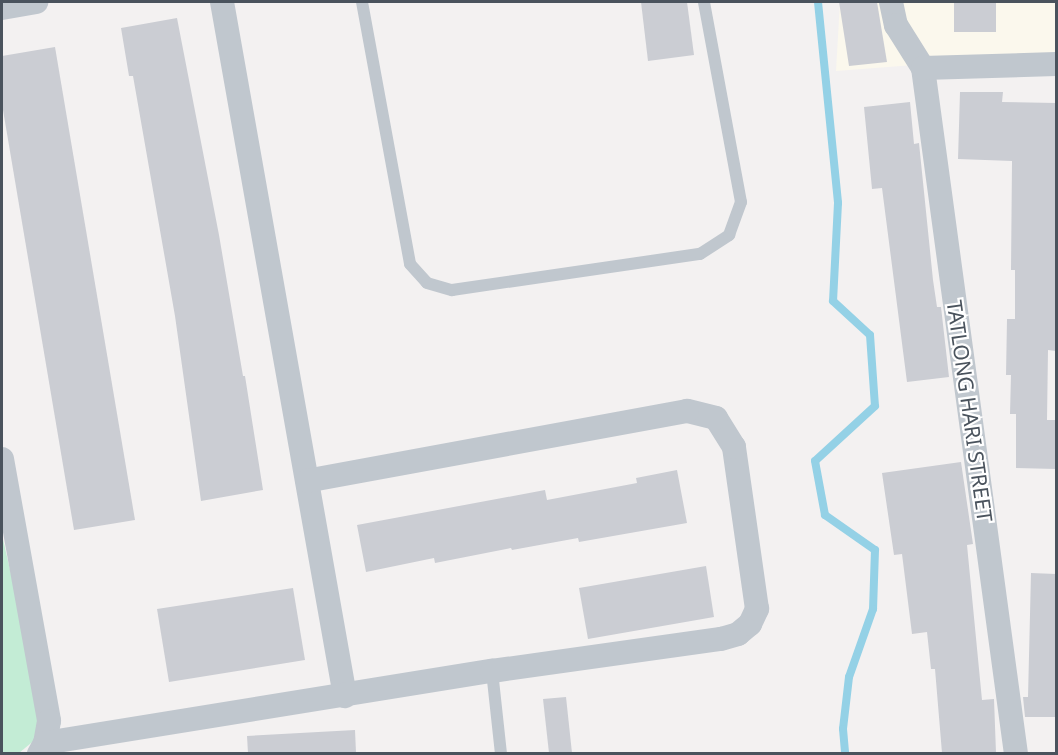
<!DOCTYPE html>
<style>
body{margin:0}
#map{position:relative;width:1058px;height:755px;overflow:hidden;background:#f3f1f1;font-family:"Noto Sans",sans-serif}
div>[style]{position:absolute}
.commercial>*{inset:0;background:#fbf8ed}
.green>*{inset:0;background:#c3ecd5}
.stream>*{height:8px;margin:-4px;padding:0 4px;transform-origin:4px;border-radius:4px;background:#94d1e6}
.building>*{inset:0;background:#cbcdd3}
.lane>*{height:12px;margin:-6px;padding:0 6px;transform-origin:6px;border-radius:6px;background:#c0c7ce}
.street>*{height:24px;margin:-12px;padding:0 12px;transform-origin:12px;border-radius:12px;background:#c0c7ce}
span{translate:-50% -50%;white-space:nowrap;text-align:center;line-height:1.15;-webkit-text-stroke:4.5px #fff;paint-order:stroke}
.street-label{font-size:21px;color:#4a535d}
.frame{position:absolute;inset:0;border:3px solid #4a535d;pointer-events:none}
</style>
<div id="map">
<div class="commercial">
<i style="clip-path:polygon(840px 2px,1056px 2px,1056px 54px,836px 71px)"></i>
</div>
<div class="green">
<i style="clip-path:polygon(2px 535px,47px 730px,19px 753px,2px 753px)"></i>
</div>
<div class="stream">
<i style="left:818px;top:2px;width:202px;rotate:84.3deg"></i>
<i style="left:838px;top:203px;width:98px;rotate:92.9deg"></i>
<i style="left:833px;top:301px;width:50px;rotate:42.6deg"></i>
<i style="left:870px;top:335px;width:71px;rotate:86deg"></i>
<i style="left:875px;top:406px;width:81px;rotate:137.5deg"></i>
<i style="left:815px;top:461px;width:55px;rotate:79.5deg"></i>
<i style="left:825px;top:515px;width:61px;rotate:35deg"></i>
<i style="left:875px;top:550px;width:59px;rotate:91.9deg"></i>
<i style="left:873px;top:609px;width:72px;rotate:109.4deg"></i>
<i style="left:849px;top:677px;width:52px;rotate:96.6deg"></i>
<i style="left:843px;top:729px;width:25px;rotate:85deg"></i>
</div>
<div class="building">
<i style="clip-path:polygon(641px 2px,687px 2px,694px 55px,648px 61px)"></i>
<i style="clip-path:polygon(839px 2px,877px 2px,887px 62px,849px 66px)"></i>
<i style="clip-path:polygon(954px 2px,996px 2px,996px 32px,954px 32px)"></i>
<i style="clip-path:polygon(177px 18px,219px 235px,243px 376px,245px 376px,263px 490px,201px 501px,175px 316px,133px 76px,129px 76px,121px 28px)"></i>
<i style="clip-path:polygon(55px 47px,135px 520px,74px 530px,2px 104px,2px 56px)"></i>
<i style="clip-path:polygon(960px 92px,1003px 92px,1002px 102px,1056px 103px,1056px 351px,1048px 350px,1047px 420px,1056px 420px,1056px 469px,1016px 468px,1016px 414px,1010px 414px,1011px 375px,1006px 375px,1007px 319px,1015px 319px,1015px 270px,1011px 270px,1012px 161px,958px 159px)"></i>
<i style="clip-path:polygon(910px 102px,914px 144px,919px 143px,933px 280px,937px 307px,941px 307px,949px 377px,907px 382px,882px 188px,872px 189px,864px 107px)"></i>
<i style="clip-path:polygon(961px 462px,973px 544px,967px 545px,982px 700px,994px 699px,996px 753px,942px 753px,935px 669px,931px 669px,927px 632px,912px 634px,902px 554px,894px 555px,882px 473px)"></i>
<i style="clip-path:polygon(677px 470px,687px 523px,579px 542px,578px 538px,512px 550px,511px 548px,435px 563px,434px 558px,366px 572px,357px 525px,545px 490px,547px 500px,637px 483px,636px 478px)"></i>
<i style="clip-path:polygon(706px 566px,714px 617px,588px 639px,579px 588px)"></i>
<i style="clip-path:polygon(1031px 573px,1056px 574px,1056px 717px,1025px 717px,1023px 697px,1028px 697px)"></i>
<i style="clip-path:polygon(293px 588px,305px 660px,169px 682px,157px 609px)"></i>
<i style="clip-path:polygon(566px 697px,572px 753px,549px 753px,543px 699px)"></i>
<i style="clip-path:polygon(355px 730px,356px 753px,248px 753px,247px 736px)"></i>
</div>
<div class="lane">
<i style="left:362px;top:2px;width:266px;rotate:79.6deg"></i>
<i style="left:410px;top:264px;width:25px;rotate:48deg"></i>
<i style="left:427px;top:283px;width:26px;rotate:16deg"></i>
<i style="left:452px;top:290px;width:251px;rotate:-8.3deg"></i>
<i style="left:700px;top:254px;width:35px;rotate:-33deg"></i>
<i style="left:729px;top:235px;width:35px;rotate:-70deg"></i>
<i style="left:741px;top:202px;width:203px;rotate:-100.5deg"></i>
<i style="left:492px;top:671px;width:83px;rotate:83.8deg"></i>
</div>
<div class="street">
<i style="left:222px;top:2px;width:705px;rotate:79.95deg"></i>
<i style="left:891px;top:2px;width:24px;rotate:78deg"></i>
<i style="left:896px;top:25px;width:51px;rotate:57.9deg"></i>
<i style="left:923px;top:68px;width:692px;rotate:82.28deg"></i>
<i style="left:2px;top:8px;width:35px;rotate:-10deg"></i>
<i style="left:923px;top:68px;width:133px;rotate:-1.7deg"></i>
<i style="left:2px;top:459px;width:266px;rotate:79.8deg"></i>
<i style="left:49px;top:721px;width:22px;rotate:100deg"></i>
<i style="left:45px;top:743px;width:13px;rotate:119deg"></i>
<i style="left:45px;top:743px;width:453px;rotate:-9.2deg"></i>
<i style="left:492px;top:671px;width:231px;rotate:-8deg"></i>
<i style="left:721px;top:639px;width:18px;rotate:-16deg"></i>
<i style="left:738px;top:634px;width:16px;rotate:-40deg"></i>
<i style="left:750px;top:624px;width:17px;rotate:-65deg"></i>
<i style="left:757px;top:609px;width:164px;rotate:-98.1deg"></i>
<i style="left:734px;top:447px;width:34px;rotate:-122deg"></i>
<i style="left:716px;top:418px;width:30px;rotate:-166deg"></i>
<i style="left:687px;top:411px;width:386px;rotate:169.6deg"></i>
</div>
<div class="street-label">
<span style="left:970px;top:411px;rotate:82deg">TATLONG HARI STREET</span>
</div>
<div class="frame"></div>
</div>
